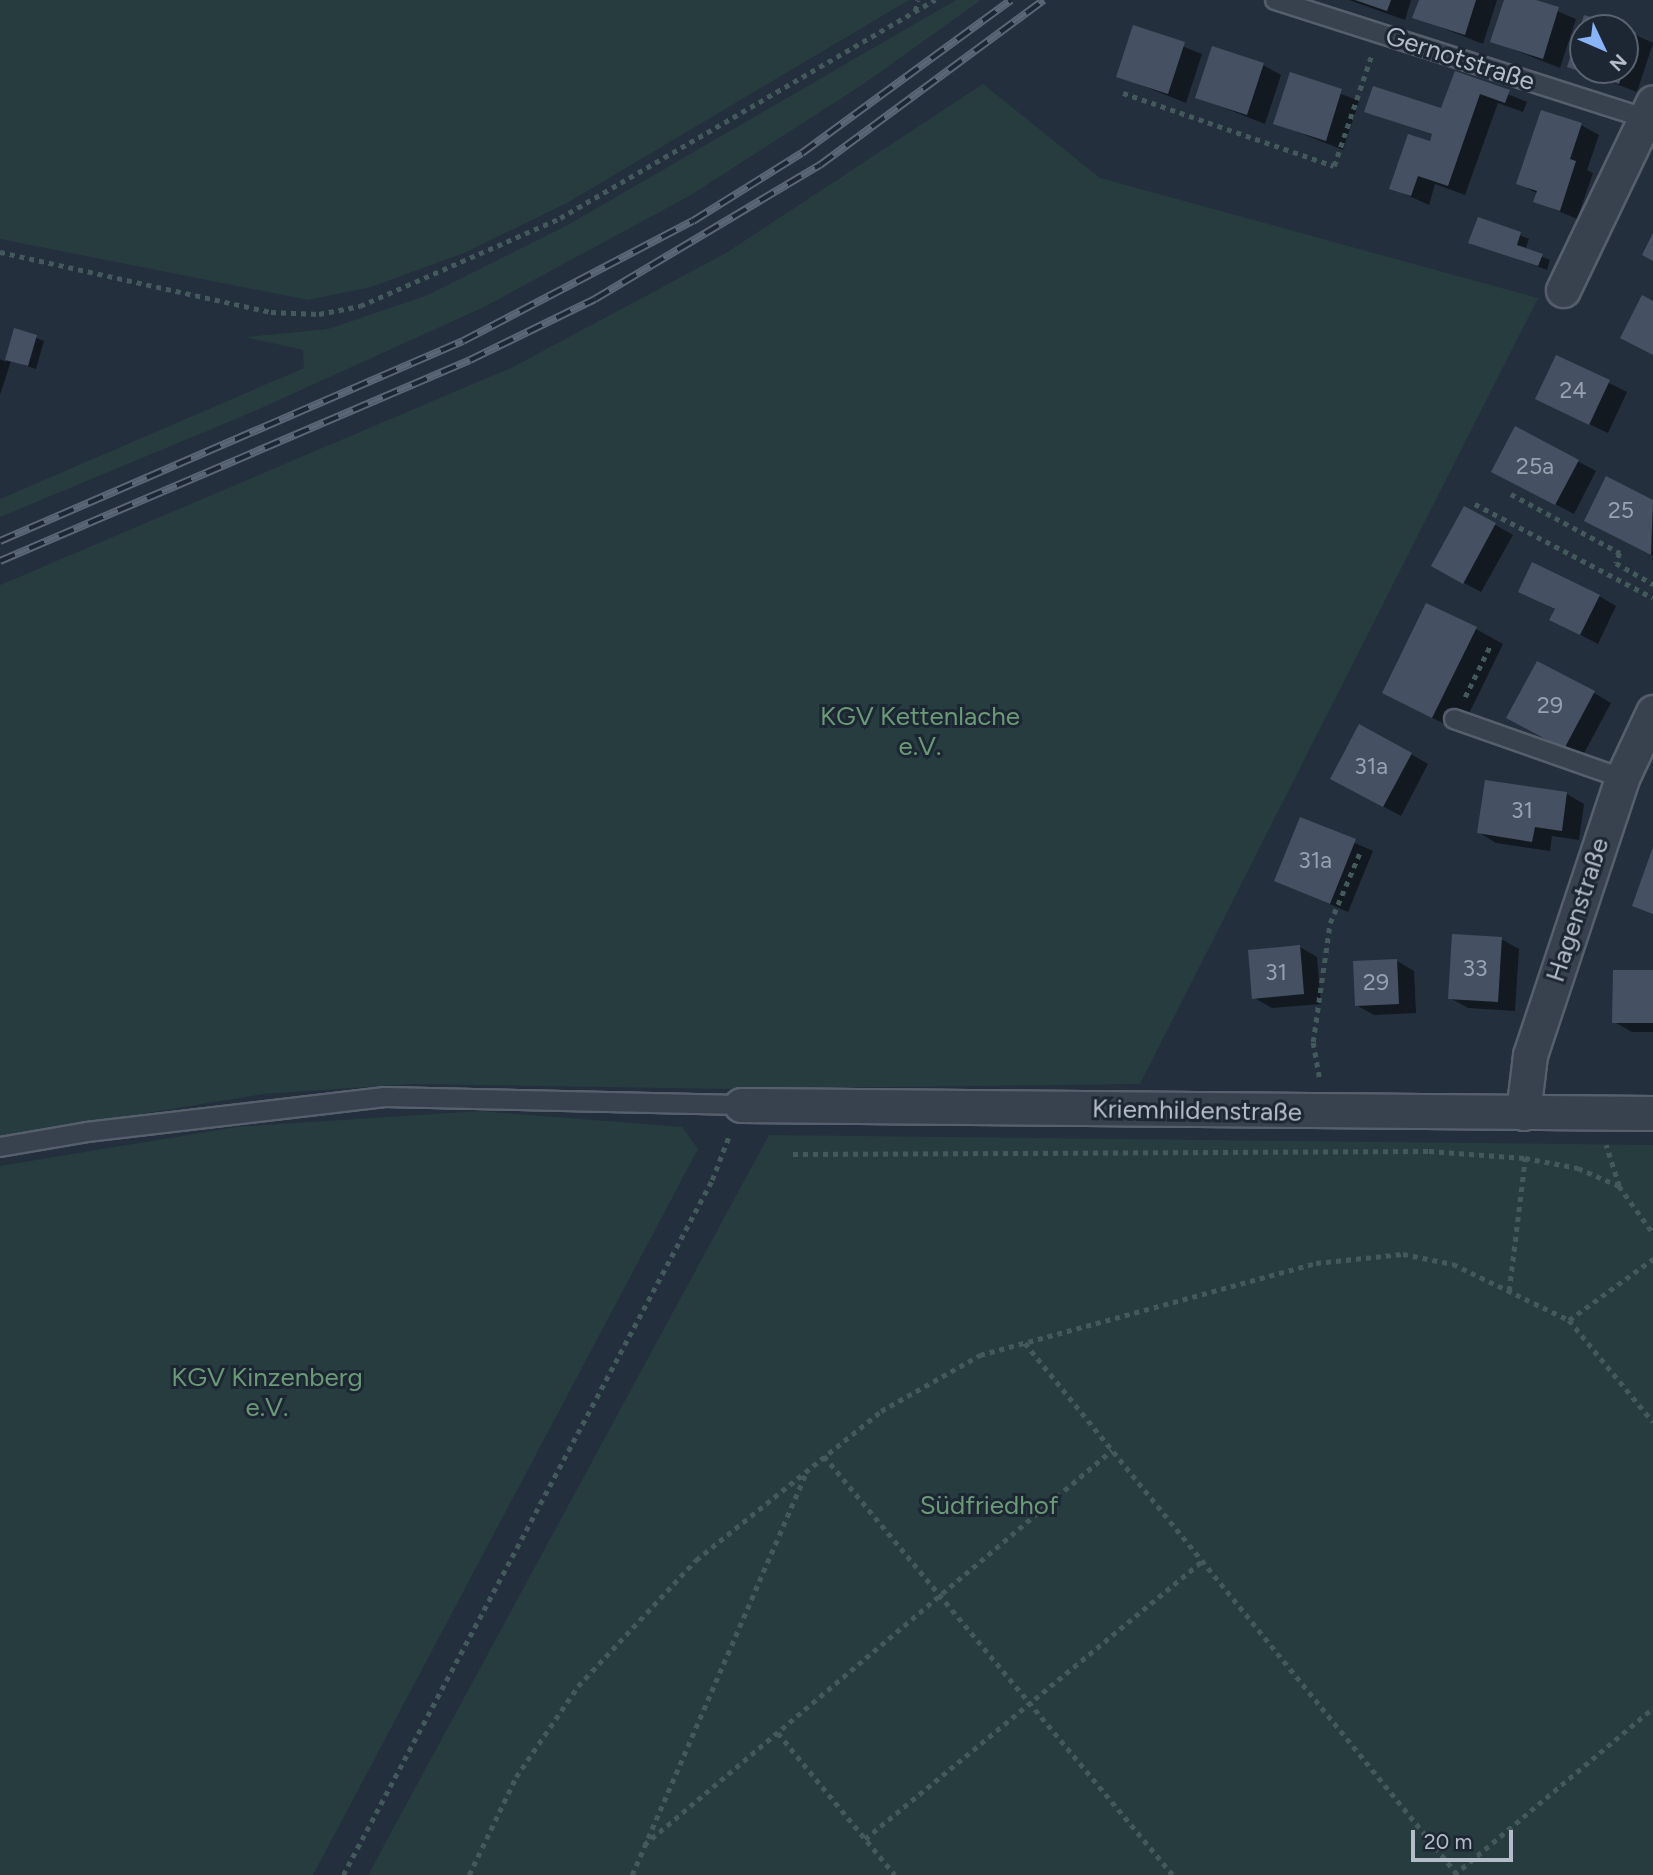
<!DOCTYPE html>
<meta charset="utf-8">
<style>
body{margin:0}
#map{position:relative;width:1653px;height:1875px;overflow:hidden;background:#242f3e;font-family:Figtree,sans-serif}
div>[style]{position:absolute}
.green>*{inset:0;background:#263c3f}
.shadow>*{inset:0;background:#0007}
.building>*{inset:0;background:#455162}
.path>*{height:4.5px;margin-top:-2.25px;transform-origin:0;background:repeating-linear-gradient(90deg,#44595c 0 5px,transparent 0 10px)}
.roads{filter:drop-shadow(2px 0 #565f6c) drop-shadow(-2px 0 #565f6c) drop-shadow(0 2px #565f6c) drop-shadow(0 -2px #565f6c)}
.service>*{height:18px;margin:-9px;padding:0 9px;transform-origin:9px;border-radius:9px;background:#38414e}
.minor>*{height:33px;margin:-16.5px;padding:0 16.5px;transform-origin:16.5px;border-radius:16.5px;background:#38414e}
.rail>*{height:8px;margin-top:-4px;transform-origin:0;background:repeating-linear-gradient(90deg,#1d2633 0 16px,#5a6575 0 32px);box-sizing:border-box;border-block:2px solid #5a6575}
span{translate:-50% -50%;white-space:nowrap;text-align:center;line-height:1.15;-webkit-text-stroke:6px #1d2633;paint-order:stroke}
.number-label{font-size:23px;color:#98a1af}
.number-label span{-webkit-text-stroke-width:0}
.street-label{font-size:26px;color:#b4bcc9}
.park-label{font-size:26px;color:#6b9a76}
.north{position:absolute;left:1569px;top:14px;width:70px;height:70px;box-sizing:border-box;background:#1d2633;border:2px solid #59626f;border-radius:50%;rotate:134deg;font-size:19px;font-weight:700;line-height:28px;text-align:center;color:#b4bcc9}
.north::after{content:'';display:block;margin:auto;width:24px;height:32px;background:#8ab4f8;clip-path:polygon(50% 0,100% 100%,50% 72%,0 100%)}
.scale{position:absolute;left:1411px;top:1830px;width:102px;height:32px;box-sizing:border-box;border:4px solid #b4bcc9;border-top:0;padding-left:9px;font-size:21px;line-height:24px;white-space:nowrap;color:#b4bcc9;-webkit-text-stroke:5px #1d2633;paint-order:stroke}
</style>
<div id="map">
<div class="green">
<i style="clip-path:polygon(0 0,909px 0,567px 203px,464px 253px,371px 287px,308px 300px,0 239px)"></i>
<i style="clip-path:polygon(956px 0,981px 0,862px 85px,691px 195px,484px 307px,248px 414px,0 517px,0 499px,304px 368px,303px 350px,245px 337px,328px 329px,428px 295px,566px 226px)"></i>
<i style="clip-path:polygon(983px 84px,1100px 178px,1538px 298px,1140px 1084px,730px 1089px,411px 1084px,263px 1094px,0 1137px,0 585px,513px 367px,726px 253px)"></i>
<i style="clip-path:polygon(479px 1111px,682px 1127px,698px 1149px,313px 1875px,0 1875px,0 1166px,236px 1127px)"></i>
<i style="clip-path:polygon(769px 1135px,1653px 1145px,1653px 1875px,368px 1875px)"></i>
</div>
<div class="shadow">
<i style="clip-path:polygon(1349px 0,1411px 0,1405px 20px)"></i>
<i style="clip-path:polygon(1420px 0,1497px 0,1483px 44px,1415px 17px)"></i>
<i style="clip-path:polygon(1506px 0,1531px 0,1576px 19px,1560px 68px,1492px 41px)"></i>
<i style="clip-path:polygon(1585px 17px,1619px 28px,1583px 28px,1583px 70px,1625px 70px,1625px 30px,1653px 43px,1637px 92px,1569px 66px)"></i>
<i style="clip-path:polygon(1134px 27px,1202px 54px,1186px 103px,1118px 76px)"></i>
<i style="clip-path:polygon(1263px 65px,1281px 75px,1265px 124px,1197px 97px)"></i>
<i style="clip-path:polygon(1456px 73px,1527px 102px,1523px 112px,1498px 103px,1465px 195px,1435px 184px,1429px 205px,1391px 188px,1434px 135px,1366px 112px,1441px 109px)"></i>
<i style="clip-path:polygon(1291px 74px,1359px 101px,1343px 150px,1275px 123px)"></i>
<i style="clip-path:polygon(1581px 125px,1599px 135px,1587px 170px,1593px 173px,1577px 219px,1535px 201px,1538px 194px,1518px 183px)"></i>
<i style="clip-path:polygon(1479px 219px,1529px 239px,1525px 250px,1550px 260px,1547px 270px,1471px 242px)"></i>
<i style="clip-path:polygon(16px 330px,44px 341px,36px 369px,11px 361px,0 395px,0 359px,6px 362px)"></i>
<i style="clip-path:polygon(1557px 357px,1627px 392px,1608px 433px,1555px 408px)"></i>
<i style="clip-path:polygon(1516px 428px,1596px 471px,1574px 514px,1511px 481px)"></i>
<i style="clip-path:polygon(1607px 478px,1653px 502px,1653px 556px,1604px 531px)"></i>
<i style="clip-path:polygon(1465px 508px,1513px 535px,1481px 592px,1451px 576px)"></i>
<i style="clip-path:polygon(1520px 591px,1599px 596px,1616px 606px,1598px 644px,1551px 620px,1556px 610px)"></i>
<i style="clip-path:polygon(1476px 629px,1503px 644px,1460px 732px,1384px 693px)"></i>
<i style="clip-path:polygon(1594px 693px,1611px 703px,1582px 757px,1526px 727px)"></i>
<i style="clip-path:polygon(1411px 754px,1428px 764px,1401px 816px,1349px 788px)"></i>
<i style="clip-path:polygon(1567px 794px,1584px 804px,1579px 840px,1552px 836px,1550px 851px,1496px 843px,1478px 832px)"></i>
<i style="clip-path:polygon(1301px 819px,1373px 851px,1348px 912px,1276px 881px)"></i>
<i style="clip-path:polygon(1501px 939px,1519px 949px,1515px 1011px,1468px 1008px,1450px 998px)"></i>
<i style="clip-path:polygon(1300px 947px,1317px 957px,1321px 1004px,1272px 1008px,1254px 998px)"></i>
<i style="clip-path:polygon(1397px 961px,1414px 971px,1416px 1013px,1374px 1015px,1356px 1005px)"></i>
<i style="clip-path:polygon(1653px 972px,1653px 1032px,1632px 1032px,1614px 1022px)"></i>
</div>
<div class="building">
<i style="clip-path:polygon(1355px 0,1391px 0,1387px 11px)"></i>
<i style="clip-path:polygon(1419px 0,1476px 0,1465px 35px,1412px 18px)"></i>
<i style="clip-path:polygon(1504px 0,1536px 0,1559px 7px,1543px 59px,1490px 42px)"></i>
<i style="clip-path:polygon(1584px 15px,1623px 27px,1583px 28px,1583px 70px,1624px 70px,1619px 84px,1567px 67px)"></i>
<i style="clip-path:polygon(1133px 25px,1185px 42px,1168px 94px,1116px 77px)"></i>
<i style="clip-path:polygon(1625px 28px,1636px 32px,1626px 64px,1625px 64px)"></i>
<i style="clip-path:polygon(1212px 46px,1264px 63px,1247px 115px,1195px 98px)"></i>
<i style="clip-path:polygon(1455px 71px,1510px 90px,1505px 103px,1480px 94px,1448px 186px,1418px 176px,1411px 196px,1389px 189px,1408px 134px,1430px 141px,1432px 134px,1364px 112px,1373px 86px,1441px 108px)"></i>
<i style="clip-path:polygon(1290px 72px,1342px 89px,1326px 141px,1273px 124px)"></i>
<i style="clip-path:polygon(1541px 110px,1582px 123px,1570px 159px,1576px 161px,1560px 211px,1533px 202px,1537px 191px,1516px 184px)"></i>
<i style="clip-path:polygon(1478px 217px,1521px 232px,1517px 245px,1543px 254px,1538px 266px,1468px 243px)"></i>
<i style="clip-path:polygon(1653px 233px,1653px 261px,1642px 255px)"></i>
<i style="clip-path:polygon(1642px 295px,1653px 301px,1653px 355px,1620px 338px)"></i>
<i style="clip-path:polygon(14px 328px,37px 335px,28px 366px,5px 360px)"></i>
<i style="clip-path:polygon(1556px 355px,1610px 380px,1589px 425px,1535px 399px)"></i>
<i style="clip-path:polygon(1515px 426px,1579px 460px,1555px 505px,1491px 472px)"></i>
<i style="clip-path:polygon(1606px 476px,1653px 500px,1651px 555px,1584px 521px)"></i>
<i style="clip-path:polygon(1464px 506px,1496px 523px,1463px 584px,1431px 566px)"></i>
<i style="clip-path:polygon(1532px 562px,1600px 595px,1580px 635px,1549px 620px,1555px 609px,1518px 592px)"></i>
<i style="clip-path:polygon(1426px 603px,1477px 627px,1432px 718px,1382px 693px)"></i>
<i style="clip-path:polygon(1537px 661px,1595px 691px,1564px 749px,1506px 718px)"></i>
<i style="clip-path:polygon(1359px 724px,1412px 753px,1383px 807px,1330px 779px)"></i>
<i style="clip-path:polygon(1485px 780px,1567px 792px,1562px 831px,1535px 827px,1532px 842px,1477px 833px)"></i>
<i style="clip-path:polygon(1300px 817px,1356px 839px,1330px 904px,1274px 881px)"></i>
<i style="clip-path:polygon(1653px 847px,1653px 914px,1632px 906px)"></i>
<i style="clip-path:polygon(1452px 934px,1502px 937px,1498px 1002px,1448px 999px)"></i>
<i style="clip-path:polygon(1300px 945px,1304px 994px,1252px 999px,1248px 950px)"></i>
<i style="clip-path:polygon(1397px 959px,1399px 1004px,1355px 1006px,1353px 961px)"></i>
<i style="clip-path:polygon(1613px 970px,1653px 970px,1653px 1023px,1612px 1023px)"></i>
</div>
<div class="path">
<i style="left:915px;top:11px;width:11px;rotate:-75deg"></i>
<i style="left:1123px;top:93px;width:223px;rotate:19.1deg"></i>
<i style="left:1334px;top:166px;width:115px;rotate:-71.3deg"></i>
<i style="left:0;top:252px;width:278px;rotate:12.5deg"></i>
<i style="left:271px;top:312px;width:48px;rotate:2.4deg"></i>
<i style="left:319px;top:314px;width:42px;rotate:-11deg"></i>
<i style="left:360px;top:306px;width:219px;rotate:-23.7deg"></i>
<i style="left:560px;top:218px;width:434px;rotate:-30.2deg"></i>
<i style="left:1511px;top:494px;width:124px;rotate:28.4deg"></i>
<i style="left:1620px;top:553px;width:11px;rotate:112deg"></i>
<i style="left:1616px;top:563px;width:43px;rotate:29.6deg"></i>
<i style="left:1475px;top:504px;width:201px;rotate:27.8deg"></i>
<i style="left:1465px;top:697px;width:59px;rotate:-63.9deg"></i>
<i style="left:1319px;top:1077px;width:36px;rotate:-100deg"></i>
<i style="left:1313px;top:1042px;width:120px;rotate:-81.9deg"></i>
<i style="left:1330px;top:923px;width:79px;rotate:-67deg"></i>
<i style="left:793px;top:1154px;width:636px;rotate:-0.27deg"></i>
<i style="left:1429px;top:1151px;width:96px;rotate:4.2deg"></i>
<i style="left:1619px;top:1186px;width:58px;rotate:54.1deg"></i>
<i style="left:1509px;top:1291px;width:134px;rotate:-83.1deg"></i>
<i style="left:1525px;top:1158px;width:54px;rotate:10.7deg"></i>
<i style="left:1578px;top:1168px;width:45px;rotate:23.7deg"></i>
<i style="left:1619px;top:1186px;width:43px;rotate:-107.6deg"></i>
<i style="left:1569px;top:1320px;width:104px;rotate:-36deg"></i>
<i style="left:1025px;top:1343px;width:686px;rotate:50.86deg"></i>
<i style="left:824px;top:1456px;width:545px;rotate:50.21deg"></i>
<i style="left:778px;top:1733px;width:184px;rotate:50.5deg"></i>
<i style="left:865px;top:1839px;width:437px;rotate:-39.5deg"></i>
<i style="left:644px;top:1845px;width:612px;rotate:-40.16deg"></i>
<i style="left:343px;top:1875px;width:787px;rotate:-62.03deg"></i>
<i style="left:712px;top:1180px;width:47px;rotate:-68.9deg"></i>
<i style="left:469px;top:1875px;width:109px;rotate:-64.4deg"></i>
<i style="left:516px;top:1777px;width:110px;rotate:-55.7deg"></i>
<i style="left:578px;top:1686px;width:173px;rotate:-46.9deg"></i>
<i style="left:696px;top:1560px;width:238px;rotate:-38.8deg"></i>
<i style="left:881px;top:1411px;width:114px;rotate:-29.5deg"></i>
<i style="left:980px;top:1355px;width:348px;rotate:-15.3deg"></i>
<i style="left:1316px;top:1263px;width:87px;rotate:-5.9deg"></i>
<i style="left:1403px;top:1254px;width:51px;rotate:11.3deg"></i>
<i style="left:1453px;top:1264px;width:129px;rotate:25.8deg"></i>
<i style="left:1569px;top:1320px;width:132px;rotate:50.5deg"></i>
<i style="left:632px;top:1875px;width:440px;rotate:-66.6deg"></i>
<i style="left:1454px;top:1875px;width:260px;rotate:-40deg"></i>
</div>
<div class="roads">
<div class="service">
<i style="left:1275px;top:0;width:388px;rotate:17.7deg"></i>
<i style="left:1454px;top:719px;width:178px;rotate:19.4deg"></i>
<i style="left:0;top:1147px;width:88px;rotate:-9.8deg"></i>
<i style="left:87px;top:1132px;width:300px;rotate:-6.7deg"></i>
<i style="left:385px;top:1097px;width:356px;rotate:1.3deg"></i>
</div>
<div class="minor">
<i style="left:1563px;top:290px;width:208px;rotate:-64.4deg"></i>
<i style="left:741px;top:1105px;width:912px;rotate:0.5deg"></i>
<i style="left:1523px;top:1113px;width:58px;rotate:-83.1deg"></i>
<i style="left:1530px;top:1055px;width:292px;rotate:-71.6deg"></i>
<i style="left:1622px;top:778px;width:73px;rotate:-64.8deg"></i>
</div>
</div>
<div class="rail">
<i style="left:0;top:541px;width:504px;rotate:-23.36deg"></i>
<i style="left:463px;top:341px;width:259px;rotate:-27.6deg"></i>
<i style="left:693px;top:221px;width:128px;rotate:-32deg"></i>
<i style="left:802px;top:153px;width:259px;rotate:-36.2deg"></i>
<i style="left:0;top:561px;width:511px;rotate:-23.15deg"></i>
<i style="left:470px;top:360px;width:139px;rotate:-26deg"></i>
<i style="left:595px;top:299px;width:262px;rotate:-30.8deg"></i>
<i style="left:820px;top:165px;width:278px;rotate:-36.4deg"></i>
</div>
<div class="number-label">
<span style="left:1573px;top:390px">24</span>
<span style="left:1535px;top:466px">25a</span>
<span style="left:1621px;top:510px">25</span>
<span style="left:1550px;top:705px">29</span>
<span style="left:1371px;top:766px">31a</span>
<span style="left:1522px;top:810px">31</span>
<span style="left:1315px;top:860px">31a</span>
<span style="left:1475px;top:968px">33</span>
<span style="left:1276px;top:972px">31</span>
<span style="left:1376px;top:982px">29</span>
</div>
<div class="street-label">
<span style="left:1460px;top:59px;rotate:18deg">Gernotstraße</span>
<span style="left:1578px;top:910px;rotate:-72deg">Hagenstraße</span>
<span style="left:1197px;top:1111px;rotate:1deg">Kriemhildenstraße</span>
</div>
<div class="park-label">
<span style="left:920px;top:732px">KGV Kettenlache<br>e.V.</span>
<span style="left:267px;top:1393px">KGV Kinzenberg<br>e.V.</span>
<span style="left:989px;top:1506px">Südfriedhof</span>
</div>
<div class="north">N</div>
<div class="scale">20 m</div>
</div>
